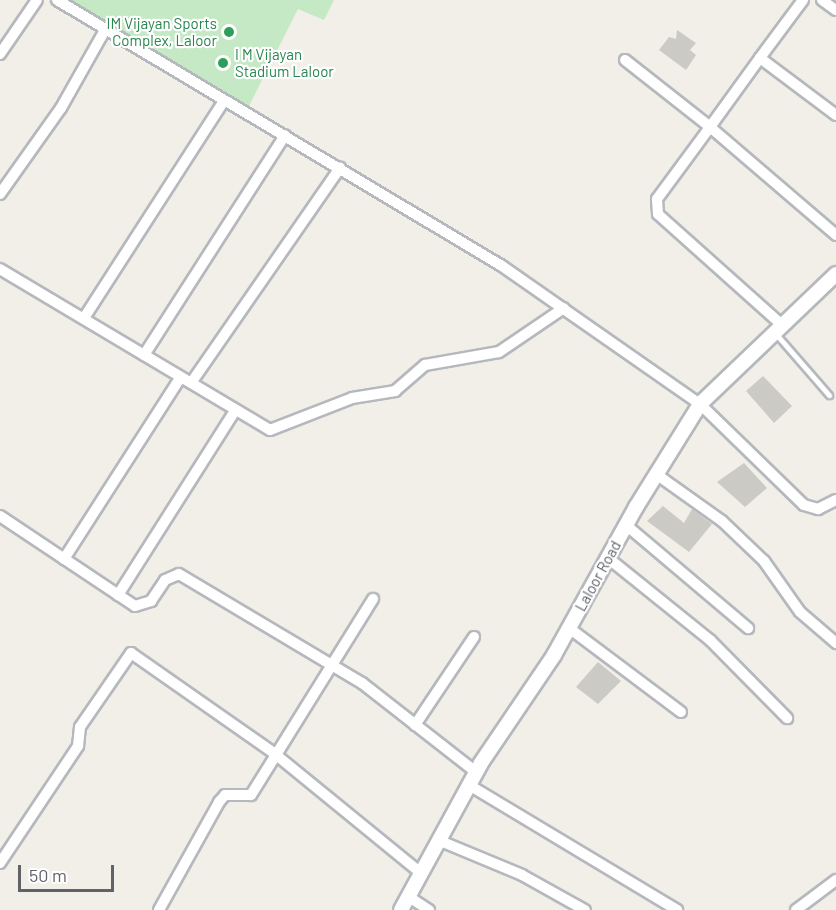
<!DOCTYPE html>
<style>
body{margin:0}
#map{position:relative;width:836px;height:910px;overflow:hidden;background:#f1efe8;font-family:Barlow,sans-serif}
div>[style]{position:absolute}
.green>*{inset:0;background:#c5e8c5}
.building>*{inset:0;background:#cccac5}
.roads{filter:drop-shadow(2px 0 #b5b8bc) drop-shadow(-2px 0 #b5b8bc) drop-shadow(0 2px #b5b8bc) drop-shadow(0 -2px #b5b8bc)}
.service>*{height:5px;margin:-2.5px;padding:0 2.5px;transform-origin:2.5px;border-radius:2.5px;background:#fff}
.minor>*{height:10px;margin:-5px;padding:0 5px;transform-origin:5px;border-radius:5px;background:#fff}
.tertiary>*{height:14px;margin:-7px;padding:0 7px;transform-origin:7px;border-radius:7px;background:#fff}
.dots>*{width:16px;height:16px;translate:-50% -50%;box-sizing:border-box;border:3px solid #fff;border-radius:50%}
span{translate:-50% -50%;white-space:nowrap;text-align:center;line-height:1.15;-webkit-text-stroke:4.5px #fff;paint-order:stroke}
.leisure-label{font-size:15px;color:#27864d}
.right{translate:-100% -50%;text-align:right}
.left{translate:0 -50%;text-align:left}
.street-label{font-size:15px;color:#5f6368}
.scale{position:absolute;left:18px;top:865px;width:96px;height:27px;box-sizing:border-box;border:3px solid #5f6368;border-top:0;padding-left:8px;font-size:18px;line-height:21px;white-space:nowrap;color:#5f6368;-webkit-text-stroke:4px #fff;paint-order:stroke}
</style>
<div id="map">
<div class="green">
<i style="clip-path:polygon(71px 0,334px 0,324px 20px,298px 9px,249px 106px)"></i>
</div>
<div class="building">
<i style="clip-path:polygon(677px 30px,696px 43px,690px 50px,696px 55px,686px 70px,659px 50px,669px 37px,676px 39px)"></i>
<i style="clip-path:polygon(763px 376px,792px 406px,774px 423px,746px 391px)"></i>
<i style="clip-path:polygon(744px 463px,767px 488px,745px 507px,717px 482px)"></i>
<i style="clip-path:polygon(663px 506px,684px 523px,692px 509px,712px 524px,689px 552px,647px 521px)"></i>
<i style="clip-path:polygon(598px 662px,621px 681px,598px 704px,576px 687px)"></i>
</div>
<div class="roads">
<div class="service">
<i style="left:776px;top:334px;width:81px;rotate:49deg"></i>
</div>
<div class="minor">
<i style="left:57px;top:0;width:518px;rotate:30.87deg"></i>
<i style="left:502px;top:266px;width:241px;rotate:34.9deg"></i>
<i style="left:700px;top:404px;width:145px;rotate:44.2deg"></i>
<i style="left:804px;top:505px;width:15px;rotate:16deg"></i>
<i style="left:818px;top:509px;width:20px;rotate:-27deg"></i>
<i style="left:803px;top:0;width:72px;rotate:126.6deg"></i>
<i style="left:760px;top:58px;width:95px;rotate:36.9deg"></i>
<i style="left:822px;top:0;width:17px;rotate:36deg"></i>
<i style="left:0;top:54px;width:65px;rotate:-55.6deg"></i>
<i style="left:625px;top:60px;width:108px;rotate:38.2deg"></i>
<i style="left:710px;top:127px;width:85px;rotate:-54.1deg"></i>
<i style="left:0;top:194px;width:105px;rotate:-54.7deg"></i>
<i style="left:61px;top:108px;width:90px;rotate:-60.6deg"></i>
<i style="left:0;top:269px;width:314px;rotate:30.8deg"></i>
<i style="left:270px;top:430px;width:88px;rotate:-21.3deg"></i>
<i style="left:352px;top:398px;width:44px;rotate:-9.2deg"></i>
<i style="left:395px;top:391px;width:40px;rotate:-41deg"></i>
<i style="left:425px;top:365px;width:75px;rotate:-10deg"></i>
<i style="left:499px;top:352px;width:78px;rotate:-34.1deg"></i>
<i style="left:84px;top:318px;width:258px;rotate:-57.2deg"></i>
<i style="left:782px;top:325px;width:166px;rotate:-138.2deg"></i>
<i style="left:658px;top:214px;width:15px;rotate:-94deg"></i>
<i style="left:657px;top:199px;width:89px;rotate:-53.6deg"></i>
<i style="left:710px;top:127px;width:166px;rotate:40.6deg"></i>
<i style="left:144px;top:355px;width:261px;rotate:-57.3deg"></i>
<i style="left:191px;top:383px;width:262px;rotate:-55.3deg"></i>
<i style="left:656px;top:474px;width:81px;rotate:35.5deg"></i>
<i style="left:722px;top:521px;width:58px;rotate:43.6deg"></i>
<i style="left:764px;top:561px;width:62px;rotate:54.8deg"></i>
<i style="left:800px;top:612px;width:48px;rotate:40.7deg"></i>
<i style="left:0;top:516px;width:162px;rotate:33.7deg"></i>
<i style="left:135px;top:606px;width:17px;rotate:-17deg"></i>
<i style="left:151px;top:601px;width:25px;rotate:-56deg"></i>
<i style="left:165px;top:580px;width:15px;rotate:-23deg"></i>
<i style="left:179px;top:574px;width:213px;rotate:30.8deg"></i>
<i style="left:362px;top:683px;width:145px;rotate:38deg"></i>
<i style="left:626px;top:525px;width:160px;rotate:40.2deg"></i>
<i style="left:608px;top:558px;width:131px;rotate:38.8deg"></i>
<i style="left:710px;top:640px;width:110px;rotate:45.4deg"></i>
<i style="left:64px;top:559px;width:215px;rotate:-57.3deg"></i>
<i style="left:118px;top:595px;width:217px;rotate:-57.6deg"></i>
<i style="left:569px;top:628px;width:140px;rotate:36.9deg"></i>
<i style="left:415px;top:725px;width:106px;rotate:-56.2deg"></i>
<i style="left:469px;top:785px;width:243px;rotate:31deg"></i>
<i style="left:438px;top:840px;width:91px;rotate:22.6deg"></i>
<i style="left:522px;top:875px;width:72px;rotate:29.1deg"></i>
<i style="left:0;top:863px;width:141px;rotate:-56.3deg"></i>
<i style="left:78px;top:746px;width:19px;rotate:-84deg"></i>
<i style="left:80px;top:727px;width:90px;rotate:-55.4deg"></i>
<i style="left:131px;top:653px;width:176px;rotate:35deg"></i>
<i style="left:275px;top:754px;width:188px;rotate:39.2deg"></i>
<i style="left:409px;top:897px;width:24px;rotate:33deg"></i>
<i style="left:159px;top:910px;width:124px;rotate:-60.9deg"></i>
<i style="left:219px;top:802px;width:9px;rotate:-49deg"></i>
<i style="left:225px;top:795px;width:26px"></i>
<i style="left:251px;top:795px;width:231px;rotate:-58.1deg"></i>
<i style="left:796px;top:910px;width:50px;rotate:-36.9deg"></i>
</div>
<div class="tertiary">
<i style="left:401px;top:910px;width:167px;rotate:-61.4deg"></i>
<i style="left:481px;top:763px;width:130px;rotate:-55.9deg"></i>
<i style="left:554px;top:655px;width:169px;rotate:-61deg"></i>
<i style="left:636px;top:507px;width:121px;rotate:-58.1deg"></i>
<i style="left:700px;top:404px;width:188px;rotate:-43.7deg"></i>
</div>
</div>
<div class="dots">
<i style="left:229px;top:32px;background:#2e9e5b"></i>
<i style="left:223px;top:63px;background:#2e9e5b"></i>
</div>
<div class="leisure-label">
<span class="right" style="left:217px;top:32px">IM Vijayan Sports<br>Complex, Laloor</span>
<span class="left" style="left:235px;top:63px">I M Vijayan<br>Stadium Laloor</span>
</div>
<div class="street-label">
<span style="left:598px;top:576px;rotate:-61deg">Laloor Road</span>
</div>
<div class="scale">50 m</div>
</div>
